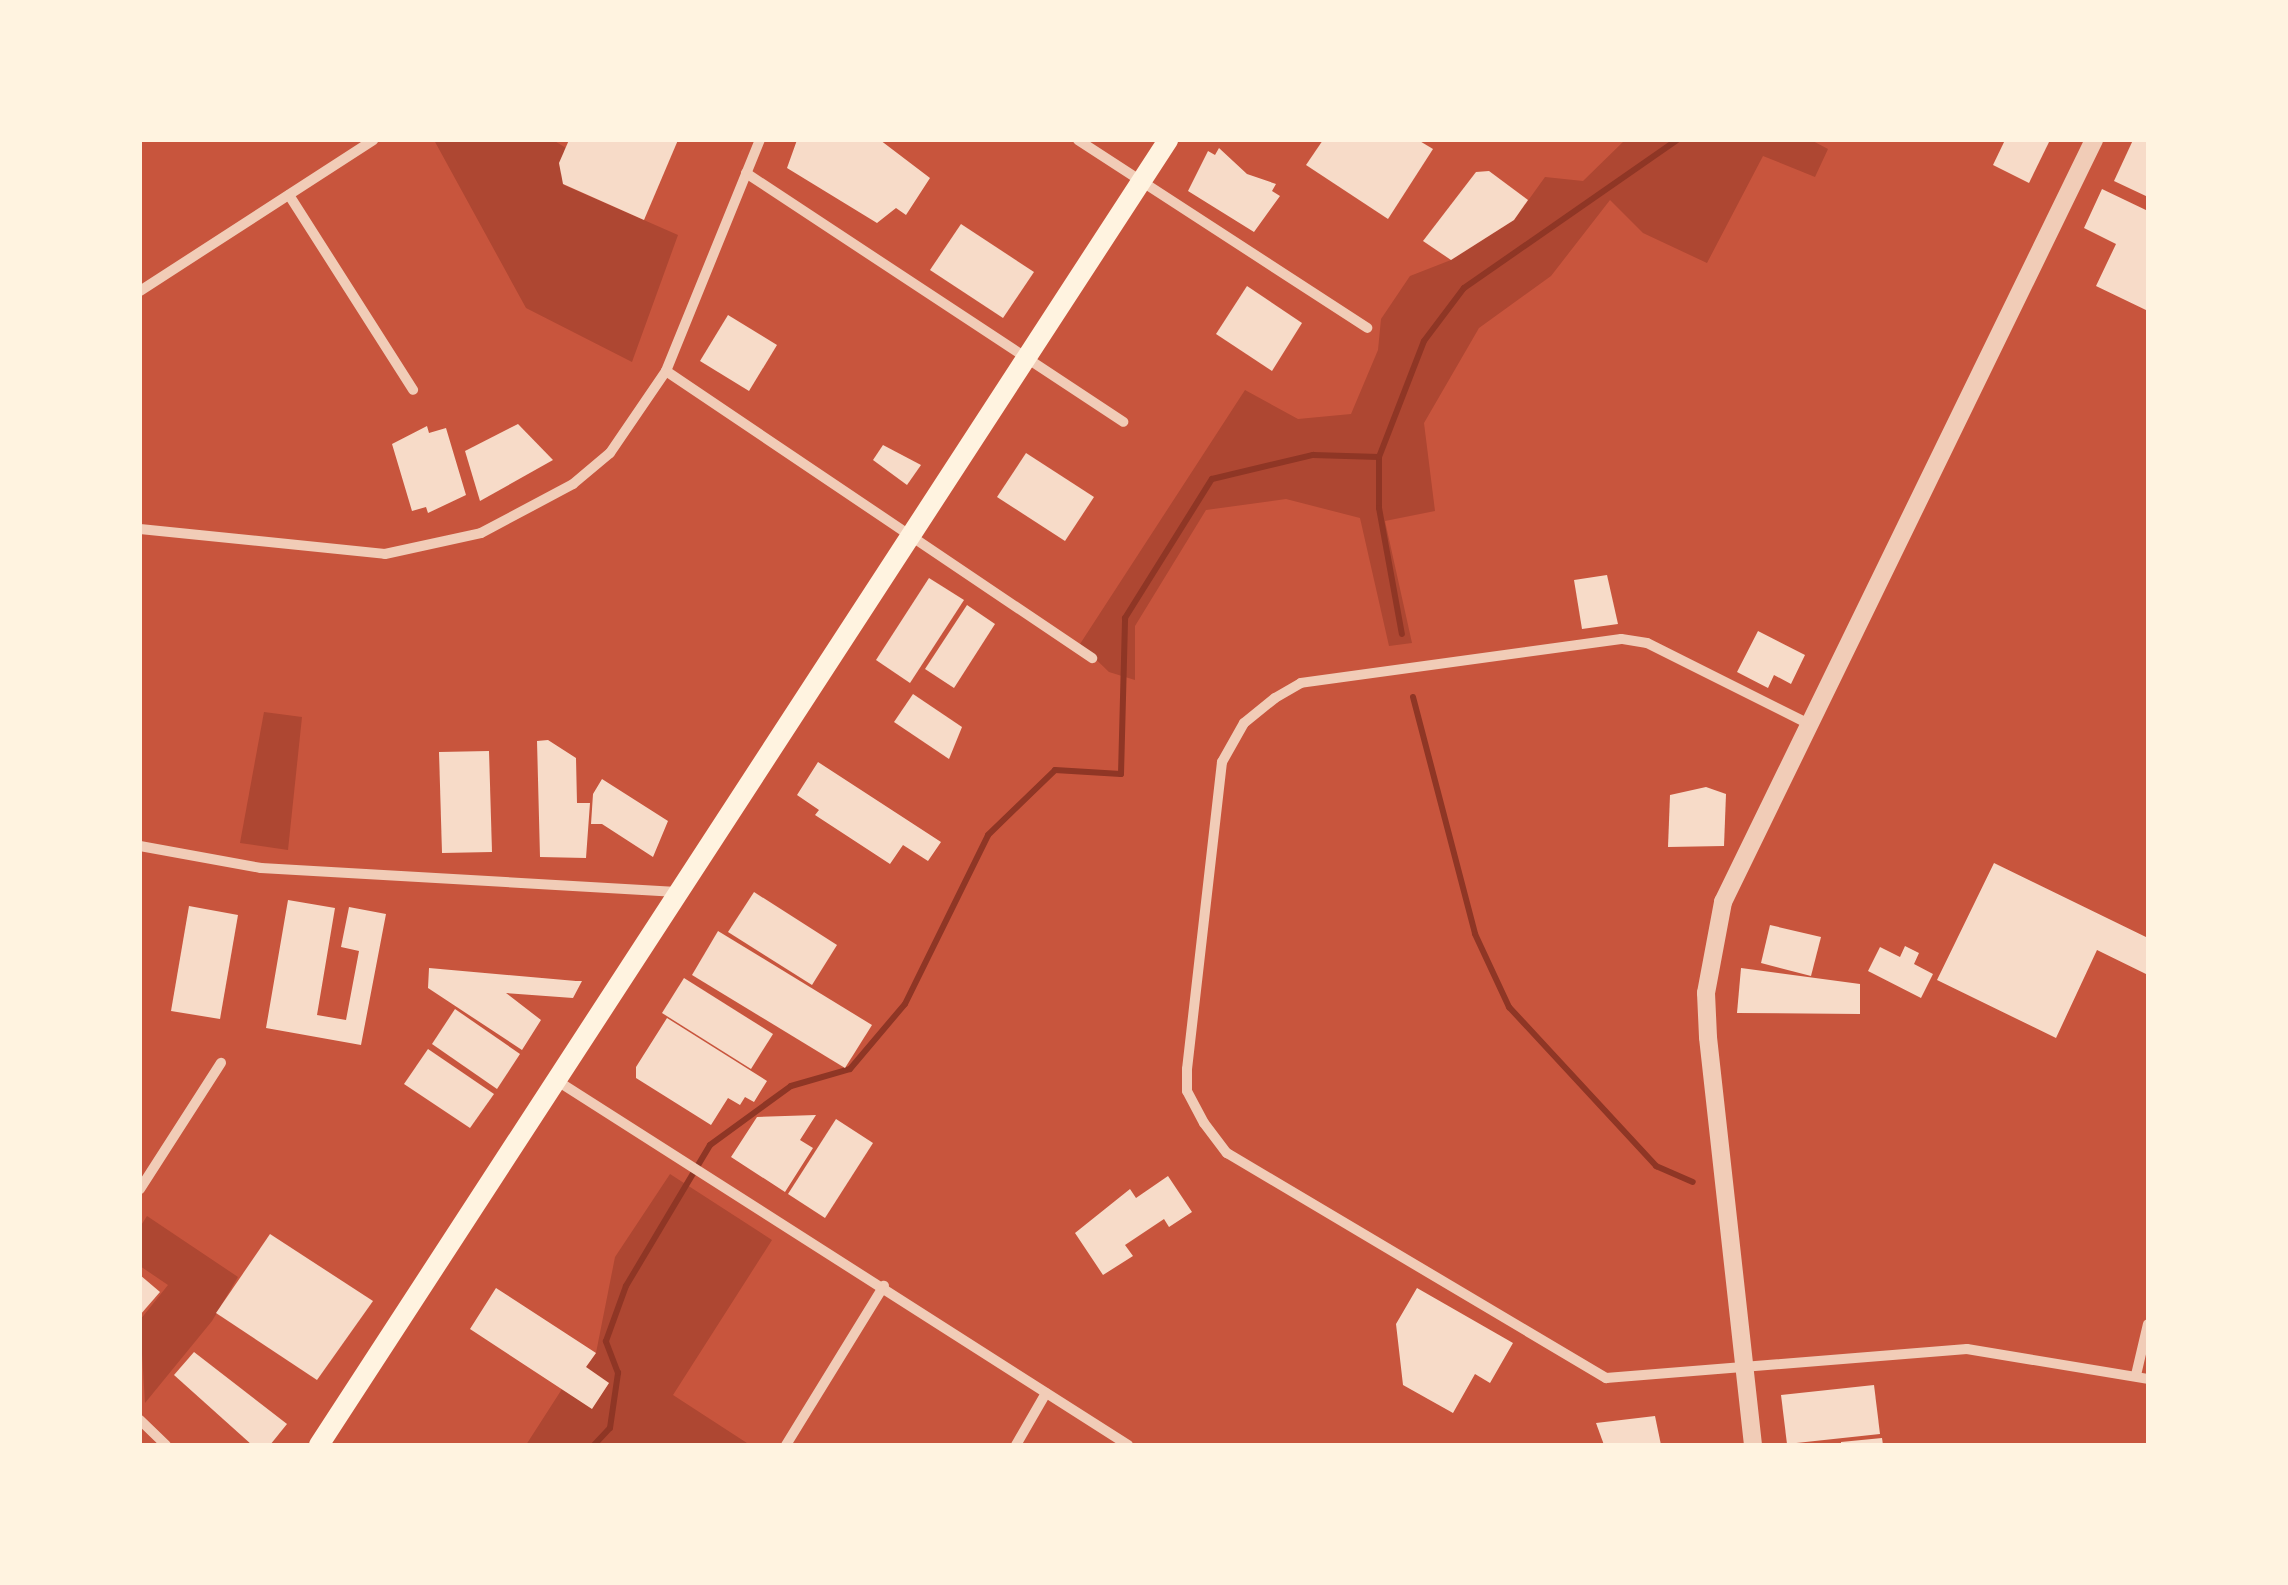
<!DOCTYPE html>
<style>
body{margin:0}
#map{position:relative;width:2288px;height:1585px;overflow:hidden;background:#c8553d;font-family:"Zilla Slab",serif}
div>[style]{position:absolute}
.green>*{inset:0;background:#ae4732}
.stream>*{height:6px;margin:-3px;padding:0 3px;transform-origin:3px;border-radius:3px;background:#8f3625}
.building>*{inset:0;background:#f7dbc8}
.minor>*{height:10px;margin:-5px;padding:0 5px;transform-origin:5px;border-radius:5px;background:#f1ccb7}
.tertiary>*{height:18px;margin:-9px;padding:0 9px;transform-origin:9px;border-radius:9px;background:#f1ccb7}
.secondary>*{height:20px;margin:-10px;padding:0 10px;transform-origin:10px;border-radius:10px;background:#fff3e0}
span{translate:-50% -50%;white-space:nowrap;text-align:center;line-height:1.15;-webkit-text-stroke:8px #fff3e0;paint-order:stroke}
.frame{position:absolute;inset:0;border:142px solid #fff3e0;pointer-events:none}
</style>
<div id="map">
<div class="green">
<i style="clip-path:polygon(434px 140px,553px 140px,566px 148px,559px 163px,564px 185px,678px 235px,632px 362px,526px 308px)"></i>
<i style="clip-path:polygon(1625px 140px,1811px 140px,1828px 149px,1815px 177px,1763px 156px,1707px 263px,1643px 233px,1610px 200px,1551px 276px,1479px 328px,1424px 423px,1435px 511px,1385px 521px,1412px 643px,1389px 646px,1360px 518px,1286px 499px,1206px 510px,1135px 626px,1135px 680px,1109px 672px,1080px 644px,1245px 390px,1298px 419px,1351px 414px,1378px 350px,1381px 319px,1410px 276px,1451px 260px,1514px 220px,1545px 177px,1583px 181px)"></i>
<i style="clip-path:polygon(264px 712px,302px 717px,288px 850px,240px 843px)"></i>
<i style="clip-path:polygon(670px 1174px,772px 1240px,673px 1395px,750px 1445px,526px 1445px,562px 1389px,592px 1408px,609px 1383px,586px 1367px,596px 1353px,615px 1257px)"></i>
<i style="clip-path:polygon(147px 1216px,238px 1277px,212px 1321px,145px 1403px,140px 1320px,168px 1285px,140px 1266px,140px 1227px)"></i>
</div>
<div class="stream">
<i style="left:1379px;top:457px;width:51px;rotate:90deg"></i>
<i style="left:1379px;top:508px;width:128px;rotate:79.7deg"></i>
<i style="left:1413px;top:697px;width:245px;rotate:75.3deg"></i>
<i style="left:1475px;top:934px;width:81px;rotate:65deg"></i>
<i style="left:1509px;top:1007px;width:217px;rotate:47.2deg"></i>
<i style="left:1656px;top:1166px;width:40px;rotate:23.4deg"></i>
<i style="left:594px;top:1445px;width:23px;rotate:-47deg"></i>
<i style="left:610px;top:1428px;width:56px;rotate:-81.7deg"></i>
<i style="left:618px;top:1373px;width:34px;rotate:-111deg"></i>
<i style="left:606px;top:1341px;width:59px;rotate:-70deg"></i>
<i style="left:626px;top:1286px;width:164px;rotate:-59.2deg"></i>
<i style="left:710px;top:1145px;width:100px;rotate:-36.1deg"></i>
<i style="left:791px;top:1086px;width:61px;rotate:-16.1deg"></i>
<i style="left:850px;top:1069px;width:85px;rotate:-49.8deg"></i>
<i style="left:905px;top:1004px;width:188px;rotate:-63.8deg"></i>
<i style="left:988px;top:835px;width:93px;rotate:-44.1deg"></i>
<i style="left:1055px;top:770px;width:66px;rotate:3.5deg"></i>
<i style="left:1121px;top:774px;width:156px;rotate:-88.5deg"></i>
<i style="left:1125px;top:618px;width:164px;rotate:-58deg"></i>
<i style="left:1212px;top:479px;width:104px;rotate:-13.4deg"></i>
<i style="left:1313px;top:455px;width:66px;rotate:1.7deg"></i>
<i style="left:1379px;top:457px;width:124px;rotate:-68.8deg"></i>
<i style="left:1424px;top:341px;width:66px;rotate:-53deg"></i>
<i style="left:1464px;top:288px;width:259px;rotate:-34.8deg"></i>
</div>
<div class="building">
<i style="clip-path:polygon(569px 140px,678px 140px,644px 220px,563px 184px,559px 163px)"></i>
<i style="clip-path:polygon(797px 140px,880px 140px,930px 178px,906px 215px,896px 208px,877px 223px,787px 168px)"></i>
<i style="clip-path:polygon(1418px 140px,1433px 149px,1388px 219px,1306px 165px,1323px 140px)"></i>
<i style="clip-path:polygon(2005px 140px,2050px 140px,2029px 183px,1993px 165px)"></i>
<i style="clip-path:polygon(2133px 140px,2148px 140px,2148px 197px,2114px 181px)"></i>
<i style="clip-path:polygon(1219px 148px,1247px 174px,1276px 184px,1272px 191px,1280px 196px,1254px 232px,1188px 191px,1208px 151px,1215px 155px)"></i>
<i style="clip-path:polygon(1489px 171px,1528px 200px,1514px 220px,1451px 260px,1423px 241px,1476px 172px)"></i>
<i style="clip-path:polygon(2102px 189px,2148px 211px,2148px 311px,2096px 286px,2116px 244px,2084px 228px)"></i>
<i style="clip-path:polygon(961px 224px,1034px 272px,1003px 318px,930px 270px)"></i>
<i style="clip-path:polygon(1247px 286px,1302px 323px,1272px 371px,1216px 334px)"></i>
<i style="clip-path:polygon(728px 315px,777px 345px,749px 391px,700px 361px)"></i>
<i style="clip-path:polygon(518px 424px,553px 460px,480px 501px,465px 451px)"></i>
<i style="clip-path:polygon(427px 426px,429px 433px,446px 428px,466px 495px,428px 513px,426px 507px,412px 511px,392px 444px)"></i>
<i style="clip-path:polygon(883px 445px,921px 465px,907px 485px,873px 460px)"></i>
<i style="clip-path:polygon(1026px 453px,1094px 497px,1065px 541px,997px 497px)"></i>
<i style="clip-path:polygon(1607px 575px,1618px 624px,1582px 629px,1574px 580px)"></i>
<i style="clip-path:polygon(929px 578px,964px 600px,910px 683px,876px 660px)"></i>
<i style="clip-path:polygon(967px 605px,995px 624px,954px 688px,925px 669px)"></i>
<i style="clip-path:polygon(1758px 631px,1805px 655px,1791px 684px,1774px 675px,1768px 688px,1737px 672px)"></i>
<i style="clip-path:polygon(913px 694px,962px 727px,949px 759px,894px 722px)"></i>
<i style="clip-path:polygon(548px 740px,576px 758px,577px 803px,590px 803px,586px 858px,540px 857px,537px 741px)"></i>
<i style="clip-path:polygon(489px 751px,492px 852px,442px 853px,439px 752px)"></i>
<i style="clip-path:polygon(818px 762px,941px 842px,928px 861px,903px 845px,890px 864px,815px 815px,819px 810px,797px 795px)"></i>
<i style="clip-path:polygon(602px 779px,668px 821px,653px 857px,602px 824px,591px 824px,593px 794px)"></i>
<i style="clip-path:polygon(1706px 787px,1726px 794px,1724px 846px,1668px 847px,1670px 795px)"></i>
<i style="clip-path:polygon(1994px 863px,2148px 938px,2148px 975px,2097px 950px,2056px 1038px,1937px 980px)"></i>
<i style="clip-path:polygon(754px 892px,837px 945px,812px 985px,728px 932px)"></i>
<i style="clip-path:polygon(288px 900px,335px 908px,317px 1015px,346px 1020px,359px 951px,341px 947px,349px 907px,386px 914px,361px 1045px,266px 1028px)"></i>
<i style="clip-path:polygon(189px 906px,238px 915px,220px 1019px,171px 1011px)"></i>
<i style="clip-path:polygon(1770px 925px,1821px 937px,1811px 976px,1761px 963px)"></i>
<i style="clip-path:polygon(718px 931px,872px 1025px,845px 1068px,692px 975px)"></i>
<i style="clip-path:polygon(1905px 946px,1919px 953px,1914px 964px,1933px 974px,1921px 998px,1868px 971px,1880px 947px,1900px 957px)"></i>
<i style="clip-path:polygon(429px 968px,576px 981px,582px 981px,573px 998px,506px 993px,541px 1020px,522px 1050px,428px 988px)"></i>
<i style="clip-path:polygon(1741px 968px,1860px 984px,1860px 1014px,1737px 1013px)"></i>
<i style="clip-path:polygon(684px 978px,773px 1034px,751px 1069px,662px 1013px)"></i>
<i style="clip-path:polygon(455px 1009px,520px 1054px,497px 1089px,432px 1044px)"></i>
<i style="clip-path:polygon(667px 1018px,767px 1081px,754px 1102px,745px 1097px,740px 1105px,728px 1098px,711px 1125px,636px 1078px,636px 1067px)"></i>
<i style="clip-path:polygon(428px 1049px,494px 1094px,470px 1128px,404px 1084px)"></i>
<i style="clip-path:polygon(816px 1115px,800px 1140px,813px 1148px,785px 1192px,731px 1157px,757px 1117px)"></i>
<i style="clip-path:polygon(836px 1119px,873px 1143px,825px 1218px,788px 1194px)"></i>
<i style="clip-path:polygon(1168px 1176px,1192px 1212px,1169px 1227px,1164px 1219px,1125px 1245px,1133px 1256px,1103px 1275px,1075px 1233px,1130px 1189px,1136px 1198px)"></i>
<i style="clip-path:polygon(270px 1234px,373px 1301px,317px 1380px,216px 1313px)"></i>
<i style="clip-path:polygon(140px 1275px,160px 1292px,140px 1315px)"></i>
<i style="clip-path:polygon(496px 1288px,596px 1353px,586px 1367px,609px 1383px,592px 1409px,470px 1329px)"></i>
<i style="clip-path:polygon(1417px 1288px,1513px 1343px,1490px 1383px,1475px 1374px,1453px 1413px,1403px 1385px,1396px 1324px)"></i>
<i style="clip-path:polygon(194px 1352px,287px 1424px,270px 1445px,252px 1445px,174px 1375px)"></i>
<i style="clip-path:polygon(1874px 1385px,1880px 1434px,1787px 1444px,1781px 1395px)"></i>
<i style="clip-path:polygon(1655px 1416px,1661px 1445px,1604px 1445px,1596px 1423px)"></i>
<i style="clip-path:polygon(1882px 1438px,1883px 1445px,1841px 1445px,1841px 1442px)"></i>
</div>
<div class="minor">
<i style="left:1078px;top:140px;width:345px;rotate:33deg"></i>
<i style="left:746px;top:173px;width:452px;rotate:33.4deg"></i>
<i style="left:289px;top:195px;width:231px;rotate:57.5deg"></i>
<i style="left:140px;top:291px;width:278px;rotate:-32.9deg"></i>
<i style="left:666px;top:371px;width:514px;rotate:33.97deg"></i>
<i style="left:140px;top:529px;width:246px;rotate:5.8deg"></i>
<i style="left:385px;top:554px;width:98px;rotate:-12.3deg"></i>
<i style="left:481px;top:533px;width:104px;rotate:-28deg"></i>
<i style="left:573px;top:484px;width:48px;rotate:-40deg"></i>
<i style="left:610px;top:453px;width:99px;rotate:-55.7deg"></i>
<i style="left:666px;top:371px;width:249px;rotate:-67.9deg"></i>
<i style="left:1809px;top:724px;width:181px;rotate:-153.4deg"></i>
<i style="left:1647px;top:643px;width:26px;rotate:-171deg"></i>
<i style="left:1621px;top:639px;width:323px;rotate:172.2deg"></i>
<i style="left:1301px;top:683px;width:30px;rotate:150deg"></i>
<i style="left:1275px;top:698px;width:40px;rotate:141deg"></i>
<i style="left:1244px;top:723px;width:45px;rotate:119.4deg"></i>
<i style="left:1222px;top:762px;width:309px;rotate:96.5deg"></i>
<i style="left:1187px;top:1069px;width:22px;rotate:90deg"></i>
<i style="left:1187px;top:1091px;width:36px;rotate:62deg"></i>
<i style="left:1204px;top:1123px;width:38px;rotate:53deg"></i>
<i style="left:1227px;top:1153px;width:441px;rotate:30.7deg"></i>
<i style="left:1606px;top:1378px;width:362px;rotate:-4.6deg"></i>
<i style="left:1967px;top:1349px;width:183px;rotate:9.4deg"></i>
<i style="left:140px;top:846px;width:123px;rotate:10.3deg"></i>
<i style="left:261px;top:868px;width:421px;rotate:3.3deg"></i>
<i style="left:559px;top:1082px;width:675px;rotate:32.54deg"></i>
<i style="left:140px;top:1189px;width:150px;rotate:-57.3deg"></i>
<i style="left:2136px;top:1375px;width:52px;rotate:-76.8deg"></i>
<i style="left:140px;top:1420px;width:36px;rotate:44deg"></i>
<i style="left:786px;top:1445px;width:187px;rotate:-58.4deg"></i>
<i style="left:1016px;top:1445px;width:60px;rotate:-60deg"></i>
</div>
<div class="tertiary">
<i style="left:1753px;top:1445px;width:410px;rotate:-96.3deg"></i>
<i style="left:1708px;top:1037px;width:44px;rotate:-92.6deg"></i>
<i style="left:1706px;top:993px;width:93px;rotate:-79.4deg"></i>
<i style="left:1723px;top:902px;width:848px;rotate:-64.04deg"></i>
</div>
<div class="secondary">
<i style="left:319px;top:1445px;width:1557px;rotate:-56.95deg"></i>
</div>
<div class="frame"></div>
</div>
